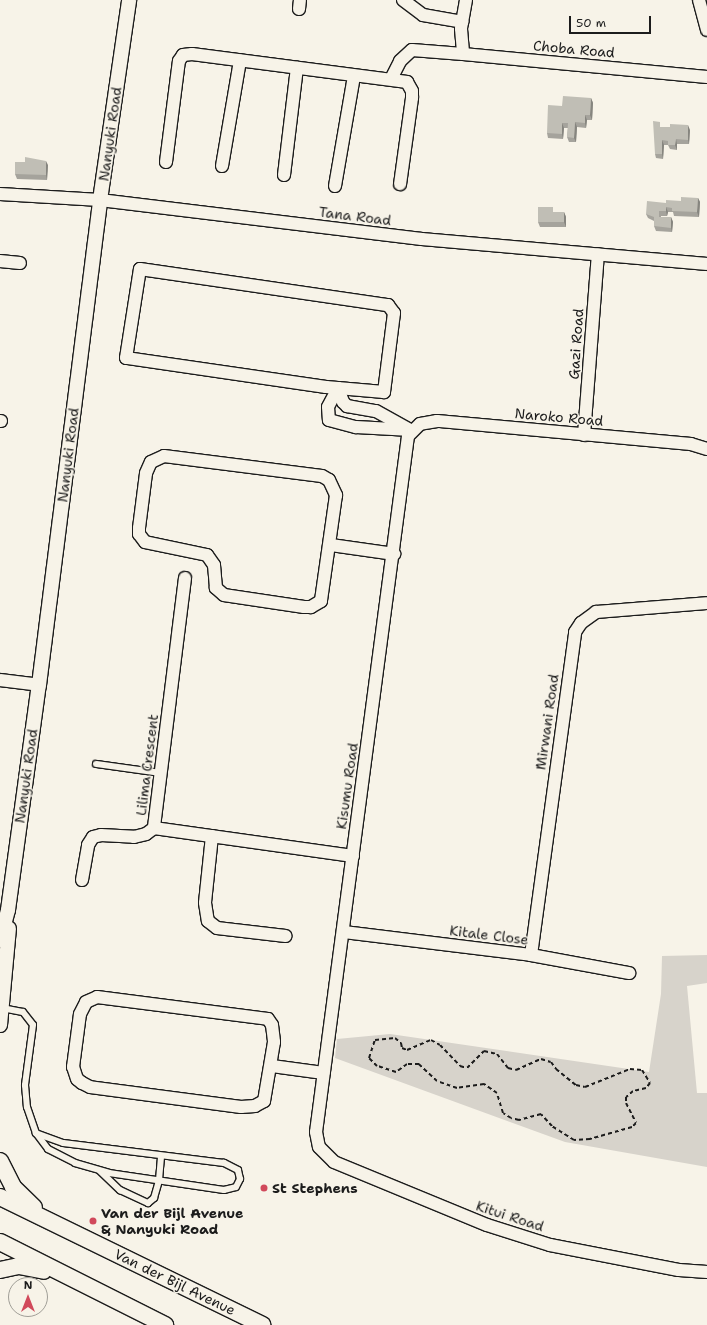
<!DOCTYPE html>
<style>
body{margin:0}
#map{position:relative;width:707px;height:1325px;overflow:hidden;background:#f7f3e8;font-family:"Shantell Sans",sans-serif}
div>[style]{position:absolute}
.green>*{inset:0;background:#d7d3cb}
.path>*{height:2px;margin-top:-1px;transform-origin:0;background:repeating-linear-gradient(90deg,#1c1c1c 0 4px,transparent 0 7px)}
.roads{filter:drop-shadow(1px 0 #1c1c1c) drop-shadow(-1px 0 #1c1c1c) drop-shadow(0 1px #1c1c1c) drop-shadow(0 -1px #1c1c1c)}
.service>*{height:6px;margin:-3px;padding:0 3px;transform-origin:3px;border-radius:3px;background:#f7f3e8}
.minor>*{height:12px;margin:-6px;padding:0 6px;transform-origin:6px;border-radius:6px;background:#f7f3e8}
.tertiary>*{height:14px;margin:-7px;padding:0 7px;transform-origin:7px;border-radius:7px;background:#f7f3e8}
.secondary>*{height:16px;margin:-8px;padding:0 8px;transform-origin:8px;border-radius:8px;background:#f7f3e8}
.wall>*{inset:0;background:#a5a39c}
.shaded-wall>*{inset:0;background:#86857f}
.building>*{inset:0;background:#c0beb5}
.dots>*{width:11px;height:11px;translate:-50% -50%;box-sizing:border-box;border:2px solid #f7f3e8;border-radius:50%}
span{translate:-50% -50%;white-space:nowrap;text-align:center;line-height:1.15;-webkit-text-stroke:3px #f7f3e8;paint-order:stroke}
.street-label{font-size:14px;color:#1c1c1c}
.poi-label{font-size:14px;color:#1c1c1c;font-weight:700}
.left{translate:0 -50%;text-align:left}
.north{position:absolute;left:8px;top:1277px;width:40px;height:40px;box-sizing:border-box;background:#f7f3e8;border:1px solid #9f9d96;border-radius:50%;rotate:0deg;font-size:11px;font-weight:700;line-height:16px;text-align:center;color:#1c1c1c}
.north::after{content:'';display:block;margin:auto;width:14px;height:18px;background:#d1495b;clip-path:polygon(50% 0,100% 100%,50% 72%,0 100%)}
.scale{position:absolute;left:569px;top:16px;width:82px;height:18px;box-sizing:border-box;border:2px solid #1c1c1c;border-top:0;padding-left:5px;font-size:12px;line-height:14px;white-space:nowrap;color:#1c1c1c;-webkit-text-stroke:3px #f7f3e8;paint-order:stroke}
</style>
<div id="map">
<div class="green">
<i style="clip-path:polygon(707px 955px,707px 983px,687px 986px,697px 1093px,707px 1093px,707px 1167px,565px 1142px,335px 1058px,337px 1039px,390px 1034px,649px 1072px,661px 994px,662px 956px)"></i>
</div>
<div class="path">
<i style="left:395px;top:1038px;width:8px;rotate:40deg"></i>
<i style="left:401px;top:1043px;width:5px;rotate:79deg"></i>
<i style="left:402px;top:1048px;width:5px;rotate:22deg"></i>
<i style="left:407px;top:1050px;width:26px;rotate:-23deg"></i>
<i style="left:431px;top:1040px;width:10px;rotate:29deg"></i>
<i style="left:440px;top:1045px;width:29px;rotate:46deg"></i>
<i style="left:460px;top:1066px;width:7px;rotate:16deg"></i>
<i style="left:467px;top:1068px;width:24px;rotate:-45deg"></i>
<i style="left:484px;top:1051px;width:13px;rotate:13deg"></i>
<i style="left:497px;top:1054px;width:18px;rotate:52deg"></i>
<i style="left:508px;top:1068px;width:8px;rotate:14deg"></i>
<i style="left:516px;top:1070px;width:27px;rotate:-24deg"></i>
<i style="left:541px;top:1059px;width:10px;rotate:17deg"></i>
<i style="left:551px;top:1062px;width:9px;rotate:54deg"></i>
<i style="left:556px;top:1069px;width:26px;rotate:39deg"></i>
<i style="left:576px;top:1085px;width:9px;rotate:13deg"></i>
<i style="left:585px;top:1087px;width:48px;rotate:-21.8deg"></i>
<i style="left:630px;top:1069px;width:12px;rotate:5deg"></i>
<i style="left:642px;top:1070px;width:15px;rotate:58deg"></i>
<i style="left:650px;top:1083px;width:6px;rotate:129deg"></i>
<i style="left:646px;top:1088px;width:13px;rotate:167deg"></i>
<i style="left:633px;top:1091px;width:9px;rotate:139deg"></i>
<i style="left:626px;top:1097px;width:6px;rotate:90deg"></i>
<i style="left:626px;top:1103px;width:22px;rotate:63deg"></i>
<i style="left:636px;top:1123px;width:6px;rotate:135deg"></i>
<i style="left:632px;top:1127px;width:44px;rotate:164.1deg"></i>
<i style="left:590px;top:1139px;width:16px;rotate:176deg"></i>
<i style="left:574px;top:1140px;width:26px;rotate:-148deg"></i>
<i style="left:552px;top:1126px;width:16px;rotate:-133deg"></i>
<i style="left:541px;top:1114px;width:23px;rotate:165deg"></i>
<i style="left:519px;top:1120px;width:8px;rotate:-166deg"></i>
<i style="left:511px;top:1118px;width:9px;rotate:-148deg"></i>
<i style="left:503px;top:1113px;width:21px;rotate:-107deg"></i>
<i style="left:497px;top:1093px;width:16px;rotate:-145deg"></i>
<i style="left:484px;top:1084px;width:27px;rotate:172deg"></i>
<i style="left:457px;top:1088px;width:21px;rotate:-161deg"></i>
<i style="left:437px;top:1081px;width:25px;rotate:-137deg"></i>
<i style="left:419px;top:1064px;width:12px;rotate:180deg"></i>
<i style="left:407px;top:1064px;width:14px;rotate:144deg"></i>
<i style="left:396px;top:1072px;width:20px;rotate:-162deg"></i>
<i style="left:377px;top:1066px;width:11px;rotate:-135deg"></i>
<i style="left:369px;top:1058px;width:19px;rotate:-72deg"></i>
<i style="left:375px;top:1040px;width:20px;rotate:-6deg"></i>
</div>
<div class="roads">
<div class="service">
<i style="left:96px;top:764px;width:66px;rotate:7.9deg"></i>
<i style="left:2px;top:1008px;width:21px;rotate:11deg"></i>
<i style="left:23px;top:1012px;width:16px;rotate:52deg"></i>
<i style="left:33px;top:1025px;width:61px;rotate:97.6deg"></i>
<i style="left:25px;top:1085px;width:22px;rotate:85deg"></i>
<i style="left:27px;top:1107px;width:28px;rotate:71deg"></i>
<i style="left:36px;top:1133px;width:20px;rotate:53deg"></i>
<i style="left:48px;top:1149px;width:30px;rotate:27deg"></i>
<i style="left:75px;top:1163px;width:35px;rotate:16deg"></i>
<i style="left:109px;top:1173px;width:116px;rotate:8.4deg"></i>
<i style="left:224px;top:1190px;width:12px;rotate:-14deg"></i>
<i style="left:236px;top:1187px;width:9px;rotate:-63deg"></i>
<i style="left:240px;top:1179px;width:9px;rotate:-103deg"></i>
<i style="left:238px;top:1170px;width:16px;rotate:-153deg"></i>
<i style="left:224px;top:1163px;width:162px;rotate:-172.9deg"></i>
<i style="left:63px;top:1143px;width:29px;rotate:-160deg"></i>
<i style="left:100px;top:1171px;width:28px;rotate:44deg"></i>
<i style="left:120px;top:1190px;width:31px;rotate:25deg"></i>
<i style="left:148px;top:1203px;width:8px;rotate:-40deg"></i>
<i style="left:154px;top:1198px;width:19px;rotate:-74deg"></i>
<i style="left:159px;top:1180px;width:24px;rotate:-85deg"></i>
</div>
<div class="minor">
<i style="left:403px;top:0;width:25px;rotate:37deg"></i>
<i style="left:423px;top:15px;width:40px;rotate:10deg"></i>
<i style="left:466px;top:0;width:29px;rotate:100deg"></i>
<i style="left:461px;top:29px;width:25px;rotate:85deg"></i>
<i style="left:463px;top:54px;width:245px;rotate:5.4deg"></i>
<i style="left:699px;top:0;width:31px;rotate:75deg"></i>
<i style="left:299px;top:9px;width:9px;rotate:-84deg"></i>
<i style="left:391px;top:79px;width:20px;rotate:-63deg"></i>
<i style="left:400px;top:61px;width:16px;rotate:-43deg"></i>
<i style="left:412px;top:50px;width:51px;rotate:4.5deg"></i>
<i style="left:166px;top:162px;width:102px;rotate:-82.7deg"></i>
<i style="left:179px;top:61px;width:7px;rotate:-56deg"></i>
<i style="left:183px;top:55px;width:9px;rotate:-6deg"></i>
<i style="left:192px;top:54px;width:217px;rotate:7.4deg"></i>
<i style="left:407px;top:82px;width:10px;rotate:61deg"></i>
<i style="left:412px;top:91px;width:7px;rotate:90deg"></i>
<i style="left:412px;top:98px;width:87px;rotate:97.9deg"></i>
<i style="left:222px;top:166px;width:107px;rotate:-80.3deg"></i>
<i style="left:284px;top:175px;width:108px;rotate:-83.1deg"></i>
<i style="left:335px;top:186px;width:112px;rotate:-80.2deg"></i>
<i style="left:0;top:194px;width:100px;rotate:3.4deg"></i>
<i style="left:100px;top:200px;width:324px;rotate:6.9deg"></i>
<i style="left:422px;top:239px;width:286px;rotate:5deg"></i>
<i style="left:0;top:261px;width:20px;rotate:6deg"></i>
<i style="left:140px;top:269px;width:251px;rotate:8.3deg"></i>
<i style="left:388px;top:305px;width:10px;rotate:53deg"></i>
<i style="left:394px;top:313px;width:80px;rotate:97.2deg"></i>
<i style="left:384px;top:392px;width:58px;rotate:-175.1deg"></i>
<i style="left:326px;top:387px;width:202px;rotate:-171.7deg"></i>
<i style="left:126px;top:358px;width:90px;rotate:-81.1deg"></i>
<i style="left:338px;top:388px;width:21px;rotate:118deg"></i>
<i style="left:328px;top:407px;width:13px;rotate:86deg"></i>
<i style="left:329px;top:420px;width:28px;rotate:15deg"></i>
<i style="left:356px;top:427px;width:55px;rotate:3.1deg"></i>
<i style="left:338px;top:388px;width:15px;rotate:70deg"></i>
<i style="left:343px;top:402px;width:6px;rotate:45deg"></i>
<i style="left:347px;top:406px;width:29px;rotate:10deg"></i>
<i style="left:376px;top:411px;width:38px;rotate:29deg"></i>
<i style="left:0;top:421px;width:1px"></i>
<i style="left:584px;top:435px;width:181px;rotate:-85.6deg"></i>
<i style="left:707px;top:449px;width:17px;rotate:-163deg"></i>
<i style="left:691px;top:444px;width:255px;rotate:-174.8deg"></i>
<i style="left:437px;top:421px;width:17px;rotate:170deg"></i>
<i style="left:420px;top:424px;width:17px;rotate:135deg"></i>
<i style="left:408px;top:436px;width:702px;rotate:97.53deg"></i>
<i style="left:316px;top:1132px;width:15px;rotate:79deg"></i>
<i style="left:319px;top:1147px;width:21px;rotate:45deg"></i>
<i style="left:334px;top:1162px;width:165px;rotate:22.4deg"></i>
<i style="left:487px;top:1225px;width:66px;rotate:17.6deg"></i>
<i style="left:550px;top:1245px;width:131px;rotate:11deg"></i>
<i style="left:679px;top:1270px;width:28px;rotate:4deg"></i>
<i style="left:164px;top:456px;width:159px;rotate:7.2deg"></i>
<i style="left:322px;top:476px;width:8px;rotate:30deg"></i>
<i style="left:329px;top:480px;width:17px;rotate:65deg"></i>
<i style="left:336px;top:495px;width:107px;rotate:98.1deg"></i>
<i style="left:321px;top:601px;width:12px;rotate:149deg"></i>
<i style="left:311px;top:607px;width:7px;rotate:180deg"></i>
<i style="left:304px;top:607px;width:81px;rotate:-171.5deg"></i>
<i style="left:224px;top:595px;width:11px;rotate:-139deg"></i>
<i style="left:216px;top:588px;width:23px;rotate:-95deg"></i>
<i style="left:214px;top:565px;width:12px;rotate:-125deg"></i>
<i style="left:207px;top:555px;width:63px;rotate:-168.2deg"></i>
<i style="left:145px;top:542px;width:10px;rotate:-127deg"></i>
<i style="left:139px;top:534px;width:6px;rotate:-90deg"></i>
<i style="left:139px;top:528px;width:55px;rotate:-82.7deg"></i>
<i style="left:146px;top:473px;width:12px;rotate:-66deg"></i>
<i style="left:151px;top:462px;width:14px;rotate:-25deg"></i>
<i style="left:331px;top:545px;width:64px;rotate:8.1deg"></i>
<i style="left:185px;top:578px;width:252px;rotate:97.1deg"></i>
<i style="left:154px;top:828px;width:201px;rotate:8deg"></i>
<i style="left:0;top:680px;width:39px;rotate:7deg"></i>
<i style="left:212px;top:836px;width:67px;rotate:96deg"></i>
<i style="left:205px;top:903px;width:18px;rotate:81deg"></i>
<i style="left:208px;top:921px;width:11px;rotate:38deg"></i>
<i style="left:217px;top:928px;width:69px;rotate:6.6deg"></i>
<i style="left:82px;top:880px;width:36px;rotate:-80deg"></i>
<i style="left:88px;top:845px;width:9px;rotate:-58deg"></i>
<i style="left:93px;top:837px;width:8px;rotate:-14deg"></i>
<i style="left:101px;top:835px;width:33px;rotate:3deg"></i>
<i style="left:134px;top:837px;width:12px;rotate:-14deg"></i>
<i style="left:146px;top:834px;width:10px;rotate:-37deg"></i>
<i style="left:344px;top:932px;width:188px;rotate:7deg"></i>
<i style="left:531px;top:955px;width:100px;rotate:10.4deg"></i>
<i style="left:531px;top:955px;width:326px;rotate:-82.2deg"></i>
<i style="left:575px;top:632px;width:11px;rotate:-56deg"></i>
<i style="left:581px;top:623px;width:19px;rotate:-36deg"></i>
<i style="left:596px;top:612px;width:111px;rotate:-4.6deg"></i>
<i style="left:97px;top:997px;width:172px;rotate:7.3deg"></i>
<i style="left:268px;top:1019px;width:7px;rotate:56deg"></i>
<i style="left:272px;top:1025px;width:17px;rotate:83deg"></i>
<i style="left:274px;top:1042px;width:60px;rotate:99.6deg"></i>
<i style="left:264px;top:1101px;width:10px;rotate:151deg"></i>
<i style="left:255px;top:1106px;width:14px;rotate:176deg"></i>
<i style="left:241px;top:1107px;width:152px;rotate:-172.5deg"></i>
<i style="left:90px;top:1087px;width:9px;rotate:-153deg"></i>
<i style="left:82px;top:1083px;width:6px;rotate:-141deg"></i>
<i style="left:77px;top:1079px;width:13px;rotate:-108deg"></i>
<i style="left:73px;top:1067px;width:53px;rotate:-82.5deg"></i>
<i style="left:80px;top:1014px;width:13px;rotate:-63deg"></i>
<i style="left:86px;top:1002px;width:12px;rotate:-24deg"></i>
<i style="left:272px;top:1066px;width:52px;rotate:7.7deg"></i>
</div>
<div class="tertiary">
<i style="left:0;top:940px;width:31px;rotate:-75deg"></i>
<i style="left:8px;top:910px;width:227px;rotate:-82.2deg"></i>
<i style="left:39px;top:685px;width:489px;rotate:-82.8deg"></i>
<i style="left:100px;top:200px;width:202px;rotate:-81.7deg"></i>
<i style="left:0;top:1025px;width:97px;rotate:-84.7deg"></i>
</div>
<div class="secondary">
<i style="left:0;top:1161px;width:29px;rotate:63deg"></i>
<i style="left:13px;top:1187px;width:29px;rotate:44deg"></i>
<i style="left:0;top:1197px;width:292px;rotate:26deg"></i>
<i style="left:0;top:1242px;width:185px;rotate:26.7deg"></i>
<i style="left:0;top:1270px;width:19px;rotate:-12deg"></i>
<i style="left:19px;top:1266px;width:25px;rotate:11deg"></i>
</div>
</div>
<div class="wall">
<i style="clip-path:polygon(591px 98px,593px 103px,592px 120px,587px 120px,586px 128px,577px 127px,576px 142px,569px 142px,567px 137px,568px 128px,564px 128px,563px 139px,548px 138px,547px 133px,562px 106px)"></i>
<i style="clip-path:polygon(662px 127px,690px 130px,689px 144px,677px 144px,677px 150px,670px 149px,668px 145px,664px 145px,663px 159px,656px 158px,655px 154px)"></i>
<i style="clip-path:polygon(48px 165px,47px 180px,17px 179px,15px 174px)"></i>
<i style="clip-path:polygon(698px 198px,700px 202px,699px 217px,674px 216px,673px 212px,668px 212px,667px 216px,661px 216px,661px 217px,671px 217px,673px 222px,672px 232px,656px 231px,654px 226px,654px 221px,648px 218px,646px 214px,666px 203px,681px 201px)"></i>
<i style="clip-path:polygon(555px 212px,564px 212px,566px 217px,566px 227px,540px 227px,538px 222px)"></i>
</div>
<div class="shaded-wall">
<i style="clip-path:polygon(591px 98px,593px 103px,592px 120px,590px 115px)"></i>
<i style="clip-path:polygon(585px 115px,587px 120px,586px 128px,585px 123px)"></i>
<i style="clip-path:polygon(575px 122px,577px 127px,576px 142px,574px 138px)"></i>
<i style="clip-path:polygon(562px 123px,564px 128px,563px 139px,562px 134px)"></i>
<i style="clip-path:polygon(688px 125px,690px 130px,689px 144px,688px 140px)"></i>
<i style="clip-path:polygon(676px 139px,677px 144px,677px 150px,675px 145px)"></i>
<i style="clip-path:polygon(662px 140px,664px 145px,663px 159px,662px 154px)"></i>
<i style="clip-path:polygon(46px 161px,48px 165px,47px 180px,46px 175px)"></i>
<i style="clip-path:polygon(698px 198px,700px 202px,699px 217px,697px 212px)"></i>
<i style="clip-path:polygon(666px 207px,668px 212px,667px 216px,666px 211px)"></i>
<i style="clip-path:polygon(564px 212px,566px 217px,566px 227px,564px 222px)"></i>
<i style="clip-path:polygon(671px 217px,673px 222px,672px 232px,671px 228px)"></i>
</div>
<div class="building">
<i style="clip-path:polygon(563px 96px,591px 98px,590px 115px,585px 115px,585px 123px,575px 122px,574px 138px,567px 137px,568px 123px,562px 123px,562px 134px,547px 133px,548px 105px,562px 106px)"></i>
<i style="clip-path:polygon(653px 121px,660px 122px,660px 127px,670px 127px,670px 124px,688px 125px,688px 140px,676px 139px,675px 145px,668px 145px,668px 141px,662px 140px,662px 154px,655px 154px)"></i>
<i style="clip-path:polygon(25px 157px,46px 161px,46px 175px,15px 174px,15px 162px,25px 162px)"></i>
<i style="clip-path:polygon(681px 197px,698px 198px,697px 212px,672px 211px,672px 208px,666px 207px,666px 211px,659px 211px,659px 217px,671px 217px,671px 228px,654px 226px,654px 217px,646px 214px,647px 201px,666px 203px,666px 200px,681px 201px)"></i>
<i style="clip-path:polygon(538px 207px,553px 207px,553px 212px,564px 212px,564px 222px,538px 222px)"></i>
</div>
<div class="dots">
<i style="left:264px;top:1188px;background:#d1495b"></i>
<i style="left:93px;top:1221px;background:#d1495b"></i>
</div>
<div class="street-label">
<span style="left:574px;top:49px;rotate:5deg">Choba Road</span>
<span style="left:110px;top:134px;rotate:-82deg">Nanyuki Road</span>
<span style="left:355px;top:216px;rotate:7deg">Tana Road</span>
<span style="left:576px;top:344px;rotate:-86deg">Gazi Road</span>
<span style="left:559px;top:417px;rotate:5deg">Naroko Road</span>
<span style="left:68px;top:455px;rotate:-83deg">Nanyuki Road</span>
<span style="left:547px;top:722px;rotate:-82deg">Mirwani Road</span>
<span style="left:147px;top:765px;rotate:-83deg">Lilima Crescent</span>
<span style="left:26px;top:776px;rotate:-82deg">Nanyuki Road</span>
<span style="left:347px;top:786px;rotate:-82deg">Kisumu Road</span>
<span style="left:489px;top:935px;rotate:7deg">Kitale Close</span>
<span style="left:510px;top:1216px;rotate:18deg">Kitui Road</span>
<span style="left:175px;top:1282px;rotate:26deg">Van der Bijl Avenue</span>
</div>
<div class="poi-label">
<span class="left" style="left:272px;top:1188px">St Stephens</span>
<span class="left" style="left:101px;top:1221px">Van der Bijl Avenue<br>&amp; Nanyuki Road</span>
</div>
<div class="north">N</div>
<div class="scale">50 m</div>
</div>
